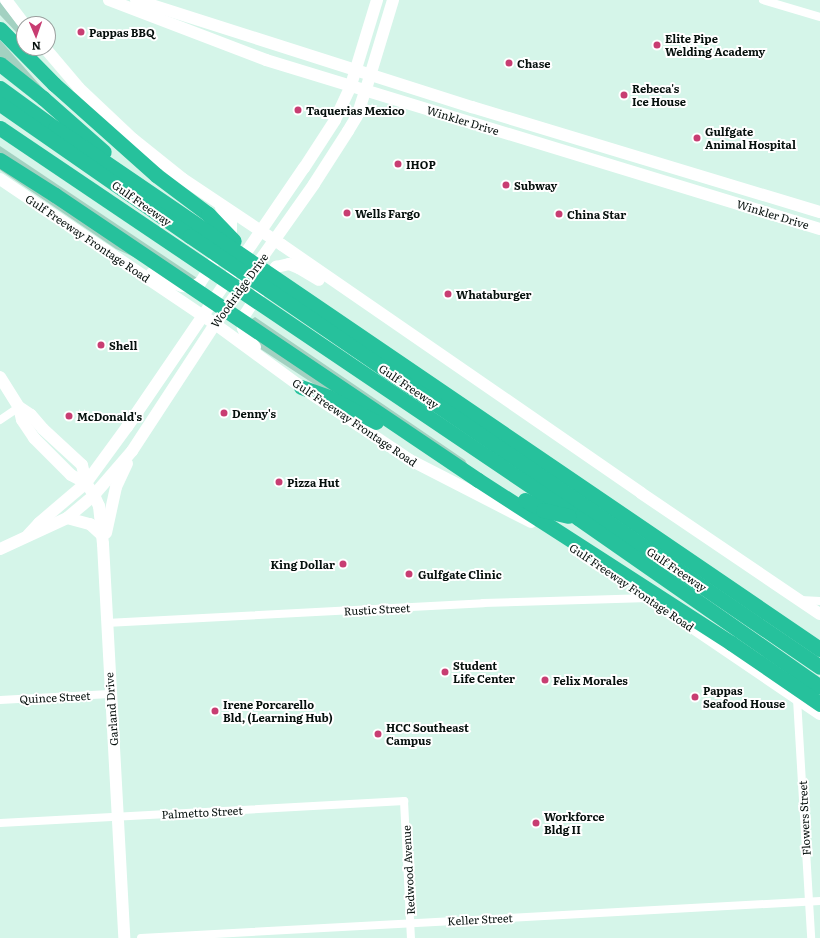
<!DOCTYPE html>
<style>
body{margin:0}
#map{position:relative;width:820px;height:938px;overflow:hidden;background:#d5f5e9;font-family:Literata,serif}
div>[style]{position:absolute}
.green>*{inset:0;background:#a3d1c1}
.street>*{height:8px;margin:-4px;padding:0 4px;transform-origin:4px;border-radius:4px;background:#fff}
.secondary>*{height:12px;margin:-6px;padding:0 6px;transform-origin:6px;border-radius:6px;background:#fff}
.highway>*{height:15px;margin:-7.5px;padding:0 7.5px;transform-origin:7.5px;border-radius:7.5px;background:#26c19c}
.dots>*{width:11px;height:11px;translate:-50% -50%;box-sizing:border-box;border:2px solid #fff;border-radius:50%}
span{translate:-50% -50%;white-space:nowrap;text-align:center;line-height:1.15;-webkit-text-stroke:4px #fff;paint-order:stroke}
.poi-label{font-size:11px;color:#06100d;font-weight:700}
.left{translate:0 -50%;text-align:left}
.right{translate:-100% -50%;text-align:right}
.street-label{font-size:11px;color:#06100d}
.north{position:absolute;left:16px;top:16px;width:40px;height:40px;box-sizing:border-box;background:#fff;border:1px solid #9b9f9e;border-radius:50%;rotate:178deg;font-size:11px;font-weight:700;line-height:16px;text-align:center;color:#06100d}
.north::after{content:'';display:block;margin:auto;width:14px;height:18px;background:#c83d72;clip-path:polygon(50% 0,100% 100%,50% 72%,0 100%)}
</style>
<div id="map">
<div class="green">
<i style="clip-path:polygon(0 2px,24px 33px,24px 35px,16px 32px,0 15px)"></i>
<i style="clip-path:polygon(0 40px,46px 92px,0 71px)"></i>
<i style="clip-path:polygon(0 146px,197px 278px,190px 282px,116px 249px,0 170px)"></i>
<i style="clip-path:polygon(255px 317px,465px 460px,468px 466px,317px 386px,259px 348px,247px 322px)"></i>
</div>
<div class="street">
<i style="left:763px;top:0;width:59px;rotate:16.6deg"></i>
<i style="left:0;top:420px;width:23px;rotate:-34deg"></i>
<i style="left:801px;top:600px;width:19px;rotate:3deg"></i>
<i style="left:106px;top:623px;width:378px;rotate:-3deg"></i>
<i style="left:483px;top:603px;width:166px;rotate:-1.7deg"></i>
<i style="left:797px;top:699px;width:239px;rotate:86.6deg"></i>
<i style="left:0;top:700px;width:110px;rotate:-3.1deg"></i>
<i style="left:0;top:823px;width:405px;rotate:-3.1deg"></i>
<i style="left:404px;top:801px;width:137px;rotate:87.1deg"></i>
<i style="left:141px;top:938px;width:680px;rotate:-3.12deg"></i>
</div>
<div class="secondary">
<i style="left:6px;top:0;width:30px;rotate:53deg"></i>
<i style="left:109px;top:0;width:168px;rotate:20.9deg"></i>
<i style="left:266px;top:60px;width:579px;rotate:16.96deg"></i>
<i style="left:136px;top:0;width:353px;rotate:17.7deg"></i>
<i style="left:472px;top:107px;width:363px;rotate:16.8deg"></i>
<i style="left:45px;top:48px;width:52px;rotate:49.6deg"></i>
<i style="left:79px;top:88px;width:74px;rotate:43.4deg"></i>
<i style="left:133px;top:139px;width:64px;rotate:38.7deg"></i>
<i style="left:183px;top:179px;width:119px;rotate:33.7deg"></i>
<i style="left:282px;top:245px;width:436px;rotate:34.6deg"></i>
<i style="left:641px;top:493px;width:216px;rotate:34.1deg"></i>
<i style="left:0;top:179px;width:259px;rotate:34deg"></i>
<i style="left:215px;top:324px;width:107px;rotate:36.2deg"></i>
<i style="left:301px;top:387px;width:131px;rotate:33.8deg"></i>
<i style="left:410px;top:460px;width:136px;rotate:27.1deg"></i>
<i style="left:152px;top:273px;width:15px;rotate:32deg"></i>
<i style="left:165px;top:281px;width:18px;rotate:16deg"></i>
<i style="left:182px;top:286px;width:10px;rotate:6deg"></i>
<i style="left:192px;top:287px;width:9px;rotate:-27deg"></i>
<i style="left:200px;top:283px;width:57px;rotate:-57.1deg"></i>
<i style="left:231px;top:235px;width:14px;rotate:-90deg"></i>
<i style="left:231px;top:221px;width:17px;rotate:-126deg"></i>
<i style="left:255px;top:347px;width:14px;rotate:-129deg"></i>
<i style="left:246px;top:336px;width:9px;rotate:-111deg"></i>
<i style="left:243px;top:328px;width:12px;rotate:-85deg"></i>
<i style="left:244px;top:316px;width:59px;rotate:-56.9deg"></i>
<i style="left:276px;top:267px;width:13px;rotate:-13deg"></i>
<i style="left:289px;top:264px;width:11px;rotate:22deg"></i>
<i style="left:299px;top:268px;width:23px;rotate:31deg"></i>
<i style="left:0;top:377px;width:36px;rotate:58deg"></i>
<i style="left:19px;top:407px;width:14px;rotate:34deg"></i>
<i style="left:31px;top:415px;width:18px;rotate:49deg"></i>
<i style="left:43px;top:429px;width:53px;rotate:42.7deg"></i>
<i style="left:82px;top:465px;width:18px;rotate:77deg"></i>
<i style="left:86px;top:483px;width:14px;rotate:56deg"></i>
<i style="left:94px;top:495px;width:12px;rotate:66deg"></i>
<i style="left:99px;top:506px;width:38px;rotate:84deg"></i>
<i style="left:103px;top:544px;width:395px;rotate:86.9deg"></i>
<i style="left:19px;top:407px;width:13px;rotate:77deg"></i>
<i style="left:22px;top:420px;width:22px;rotate:56deg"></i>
<i style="left:34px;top:438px;width:52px;rotate:45deg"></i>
<i style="left:71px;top:475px;width:17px;rotate:28deg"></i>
<i style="left:67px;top:518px;width:24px;rotate:15deg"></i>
<i style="left:90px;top:524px;width:16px;rotate:43deg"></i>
<i style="left:106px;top:533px;width:47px;rotate:-77.7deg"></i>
<i style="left:116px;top:487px;width:26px;rotate:-65deg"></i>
<i style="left:28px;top:535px;width:16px;rotate:-47deg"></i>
<i style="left:39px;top:523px;width:62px;rotate:-40.4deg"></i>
<i style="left:86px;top:483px;width:69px;rotate:-53.8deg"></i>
<i style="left:127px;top:427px;width:314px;rotate:-55.7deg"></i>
<i style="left:304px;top:168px;width:57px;rotate:-57.1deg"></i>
<i style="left:335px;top:120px;width:38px;rotate:-65deg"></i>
<i style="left:351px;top:85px;width:89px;rotate:-73deg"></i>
<i style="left:0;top:549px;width:74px;rotate:-24.8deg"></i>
<i style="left:67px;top:518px;width:35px;rotate:-40deg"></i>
<i style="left:94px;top:495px;width:58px;rotate:-49.2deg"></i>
<i style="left:132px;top:451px;width:152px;rotate:-56.8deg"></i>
<i style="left:215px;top:324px;width:171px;rotate:-54.7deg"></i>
<i style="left:314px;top:184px;width:63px;rotate:-57.3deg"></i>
<i style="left:348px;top:131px;width:17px;rotate:-59deg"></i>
<i style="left:357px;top:116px;width:28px;rotate:-72deg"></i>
<i style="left:366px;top:89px;width:93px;rotate:-73.1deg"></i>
<i style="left:652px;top:600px;width:203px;rotate:34.2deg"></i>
</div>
<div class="highway">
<i style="left:0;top:29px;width:77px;rotate:45.5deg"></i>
<i style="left:54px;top:84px;width:137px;rotate:41.7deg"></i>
<i style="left:156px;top:175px;width:65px;rotate:36.9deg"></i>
<i style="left:208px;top:214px;width:37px;rotate:46deg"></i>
<i style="left:0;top:64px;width:55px;rotate:38.3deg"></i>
<i style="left:43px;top:98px;width:81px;rotate:41.5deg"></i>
<i style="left:0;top:88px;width:68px;rotate:36deg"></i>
<i style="left:55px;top:128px;width:926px;rotate:34.26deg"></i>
<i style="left:0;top:104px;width:231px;rotate:34.8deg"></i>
<i style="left:190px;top:236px;width:763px;rotate:34.38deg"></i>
<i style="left:0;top:128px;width:697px;rotate:34.01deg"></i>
<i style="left:578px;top:518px;width:295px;rotate:34.9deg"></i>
<i style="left:0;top:160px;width:65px;rotate:32.5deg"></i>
<i style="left:55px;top:195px;width:510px;rotate:33.97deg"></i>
<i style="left:478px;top:480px;width:301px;rotate:32.8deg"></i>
<i style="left:731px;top:643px;width:108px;rotate:34.4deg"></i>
<i style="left:301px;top:387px;width:29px;rotate:20deg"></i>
<i style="left:328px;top:397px;width:54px;rotate:27.5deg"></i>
<i style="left:525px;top:500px;width:21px;rotate:29deg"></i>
<i style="left:543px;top:510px;width:26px;rotate:13deg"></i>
</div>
<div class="dots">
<i style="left:81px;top:32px;background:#c83d72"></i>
<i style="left:657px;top:45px;background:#c83d72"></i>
<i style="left:509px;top:63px;background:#c83d72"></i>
<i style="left:624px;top:95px;background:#c83d72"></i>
<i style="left:298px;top:110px;background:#c83d72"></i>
<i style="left:697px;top:138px;background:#c83d72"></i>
<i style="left:398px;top:164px;background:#c83d72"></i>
<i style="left:506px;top:185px;background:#c83d72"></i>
<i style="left:347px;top:213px;background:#c83d72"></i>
<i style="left:559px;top:214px;background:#c83d72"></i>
<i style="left:448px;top:294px;background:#c83d72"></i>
<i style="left:101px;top:345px;background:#c83d72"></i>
<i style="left:224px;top:413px;background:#c83d72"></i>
<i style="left:69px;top:416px;background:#c83d72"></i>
<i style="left:279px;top:482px;background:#c83d72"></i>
<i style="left:343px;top:564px;background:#c83d72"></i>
<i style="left:409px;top:574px;background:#c83d72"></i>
<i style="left:445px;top:672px;background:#c83d72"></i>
<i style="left:545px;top:680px;background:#c83d72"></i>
<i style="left:695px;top:697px;background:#c83d72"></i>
<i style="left:215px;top:711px;background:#c83d72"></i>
<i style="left:378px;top:734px;background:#c83d72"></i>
<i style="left:536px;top:823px;background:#c83d72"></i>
</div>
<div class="poi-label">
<span class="left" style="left:89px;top:32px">Pappas BBQ</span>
<span class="left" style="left:665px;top:45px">Elite Pipe<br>Welding Academy</span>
<span class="left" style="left:517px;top:63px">Chase</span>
<span class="left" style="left:632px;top:95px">Rebeca's<br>Ice House</span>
<span class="left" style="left:306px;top:110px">Taquerias Mexico</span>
<span class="left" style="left:705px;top:138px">Gulfgate<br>Animal Hospital</span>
<span class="left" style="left:406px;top:164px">IHOP</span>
<span class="left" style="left:514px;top:185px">Subway</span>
<span class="left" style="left:355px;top:213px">Wells Fargo</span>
<span class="left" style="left:567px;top:214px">China Star</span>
<span class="left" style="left:456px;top:294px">Whataburger</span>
<span class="left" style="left:109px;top:345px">Shell</span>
<span class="left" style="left:232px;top:413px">Denny's</span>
<span class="left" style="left:77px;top:416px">McDonald's</span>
<span class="left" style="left:287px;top:482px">Pizza Hut</span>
<span class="right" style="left:335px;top:564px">King Dollar</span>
<span class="left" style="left:418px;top:574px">Gulfgate Clinic</span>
<span class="left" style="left:453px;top:672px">Student<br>Life Center</span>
<span class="left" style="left:553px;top:680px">Felix Morales</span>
<span class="left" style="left:703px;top:697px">Pappas<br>Seafood House</span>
<span class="left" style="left:223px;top:711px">Irene Porcarello<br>Bld, (Learning Hub)</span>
<span class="left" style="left:386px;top:734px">HCC Southeast<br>Campus</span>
<span class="left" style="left:544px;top:823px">Workforce<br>Bldg II</span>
</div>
<div class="street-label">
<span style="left:463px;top:120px;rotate:17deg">Winkler Drive</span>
<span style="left:142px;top:203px;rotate:35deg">Gulf Freeway</span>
<span style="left:773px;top:214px;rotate:17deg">Winkler Drive</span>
<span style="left:88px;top:238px;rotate:34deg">Gulf Freeway Frontage Road</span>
<span style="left:239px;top:290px;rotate:-54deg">Woodridge Drive</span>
<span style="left:409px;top:386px;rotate:34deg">Gulf Freeway</span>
<span style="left:355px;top:422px;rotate:34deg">Gulf Freeway Frontage Road</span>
<span style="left:677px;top:569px;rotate:34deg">Gulf Freeway</span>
<span style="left:632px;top:587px;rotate:34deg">Gulf Freeway Frontage Road</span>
<span style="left:377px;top:609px;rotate:-3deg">Rustic Street</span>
<span style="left:55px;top:697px;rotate:-3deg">Quince Street</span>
<span style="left:111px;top:709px;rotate:-94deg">Garland Drive</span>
<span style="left:202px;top:812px;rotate:-3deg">Palmetto Street</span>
<span style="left:804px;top:818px;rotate:-93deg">Flowers Street</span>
<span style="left:408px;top:870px;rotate:-93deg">Redwood Avenue</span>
<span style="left:480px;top:919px;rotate:-3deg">Keller Street</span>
</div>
<div class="north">N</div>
</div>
